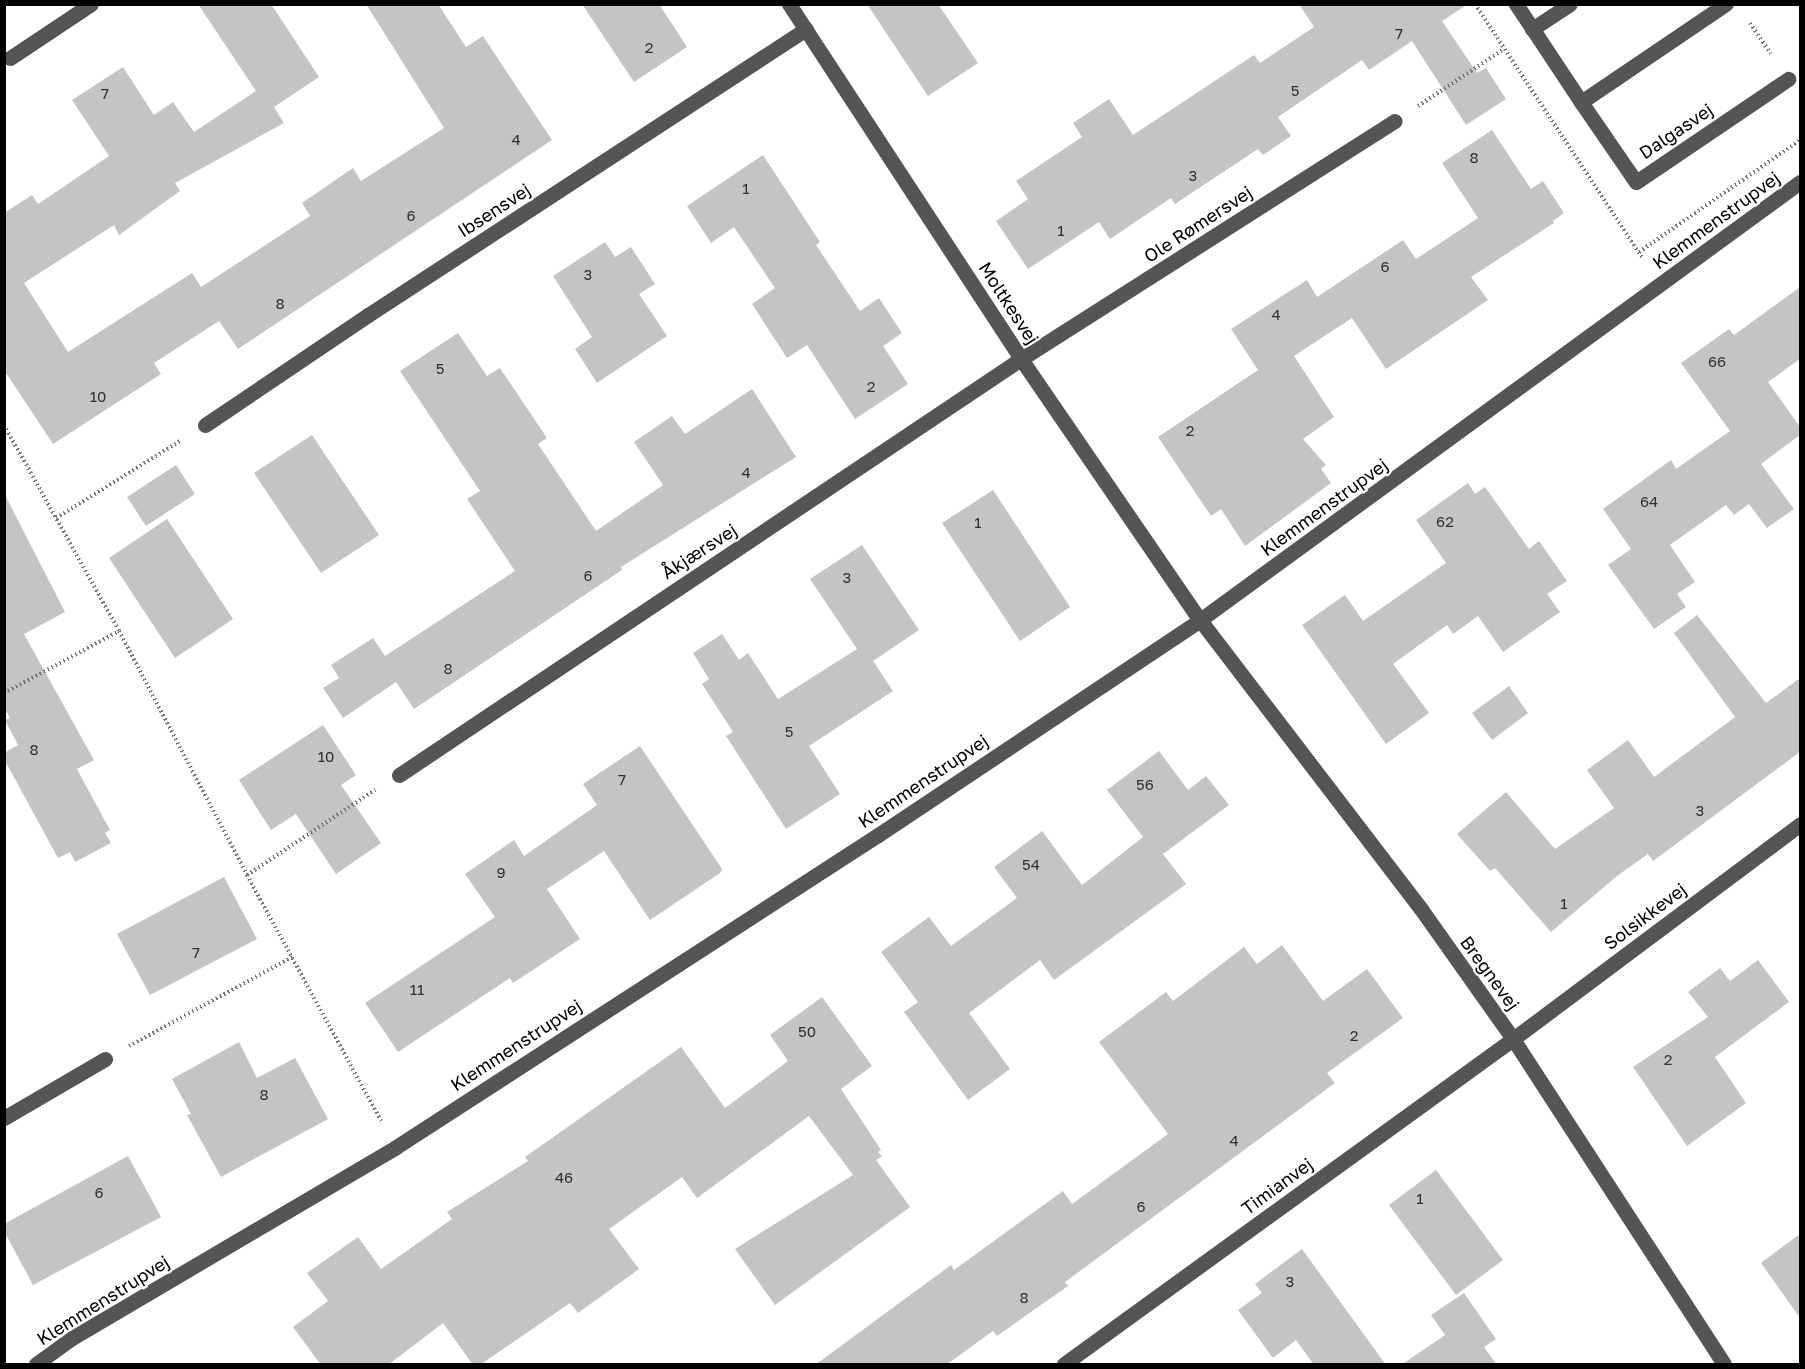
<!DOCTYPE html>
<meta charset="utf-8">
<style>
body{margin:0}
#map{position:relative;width:1805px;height:1369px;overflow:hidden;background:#fff;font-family:"Golos Text",sans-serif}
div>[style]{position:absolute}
.building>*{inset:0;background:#c4c4c4}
.path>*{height:4px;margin-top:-2px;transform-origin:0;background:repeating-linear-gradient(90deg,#777 0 1.5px,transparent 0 4.5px)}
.minor>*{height:15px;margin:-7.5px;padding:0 7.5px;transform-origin:7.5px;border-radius:7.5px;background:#555}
span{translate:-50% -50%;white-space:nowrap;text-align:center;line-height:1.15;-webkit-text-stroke:4.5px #fff;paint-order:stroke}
.number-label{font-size:15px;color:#313131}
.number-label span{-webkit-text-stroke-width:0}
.street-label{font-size:18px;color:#000}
.frame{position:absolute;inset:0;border:6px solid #000;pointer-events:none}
</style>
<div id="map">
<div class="building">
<i style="clip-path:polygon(198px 4px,271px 4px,319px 77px,274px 107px,284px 123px,175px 183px,180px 191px,119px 235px,114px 225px,24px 283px,68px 352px,192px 273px,201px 287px,310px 216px,302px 203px,353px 168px,361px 181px,444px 128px,366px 4px,438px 4px,466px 47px,483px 36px,552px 140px,238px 349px,219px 321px,154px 363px,161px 374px,53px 444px,4px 370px,4px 213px,32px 195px,38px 204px,109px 156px,72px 100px,123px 67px,154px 115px,173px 102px,194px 132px,256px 91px)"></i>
<i style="clip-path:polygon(582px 4px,659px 4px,687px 47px,634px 82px)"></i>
<i style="clip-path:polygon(867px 4px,938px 4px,978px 63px,928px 96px)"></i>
<i style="clip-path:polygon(1299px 4px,1468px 4px,1442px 21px,1477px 73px,1486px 68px,1506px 99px,1466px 125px,1412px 41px,1369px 70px,1362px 60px,1278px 117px,1291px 136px,1263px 155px,1258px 149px,1175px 204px,1171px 198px,1110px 239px,1099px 222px,1028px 269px,996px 221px,1028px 199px,1016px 181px,1082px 137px,1073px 123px,1109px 99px,1133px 135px,1254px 55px,1260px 63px,1314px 27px)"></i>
<i style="clip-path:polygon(1492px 130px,1531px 189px,1543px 181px,1564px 213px,1553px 221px,1554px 223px,1471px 277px,1488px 300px,1386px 369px,1352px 318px,1294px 356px,1334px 417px,1303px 439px,1326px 465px,1321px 469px,1331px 483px,1245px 546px,1221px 509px,1211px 516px,1158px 437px,1258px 370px,1231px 329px,1307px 280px,1317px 297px,1403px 240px,1416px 259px,1478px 218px,1442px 163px)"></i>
<i style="clip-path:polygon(763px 155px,820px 242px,816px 245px,860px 311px,879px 298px,902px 333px,883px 346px,908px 384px,855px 419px,807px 345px,787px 358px,752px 304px,775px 288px,734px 227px,711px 243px,687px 206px)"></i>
<i style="clip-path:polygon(605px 242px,615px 257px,631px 247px,655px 284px,639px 294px,667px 336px,597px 383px,575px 349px,592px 337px,553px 276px)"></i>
<i style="clip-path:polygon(1800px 287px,1800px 359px,1768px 382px,1800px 427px,1800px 435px,1761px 464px,1794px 509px,1767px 528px,1749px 504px,1734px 515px,1726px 505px,1670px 545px,1695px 582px,1677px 594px,1686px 607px,1654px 629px,1608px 565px,1631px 549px,1603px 509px,1671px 460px,1676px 469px,1730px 431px,1681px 363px,1729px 329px,1734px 335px)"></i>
<i style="clip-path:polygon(458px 333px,487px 376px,500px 368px,547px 438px,538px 444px,596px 531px,663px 485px,634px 442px,672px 416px,685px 434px,752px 389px,796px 457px,621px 567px,622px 570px,414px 709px,396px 682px,343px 718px,323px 688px,339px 678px,331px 665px,373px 638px,385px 656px,515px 571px,467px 499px,480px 491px,400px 371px)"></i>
<i style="clip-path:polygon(312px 435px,379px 535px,321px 573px,254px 473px)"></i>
<i style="clip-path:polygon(176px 465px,195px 494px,146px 526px,127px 497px)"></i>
<i style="clip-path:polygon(1468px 483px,1475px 494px,1485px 487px,1529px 549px,1539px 541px,1567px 581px,1547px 594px,1560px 612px,1503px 652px,1478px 616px,1453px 634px,1447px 625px,1393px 664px,1429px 713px,1386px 744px,1302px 625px,1345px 595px,1363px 621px,1446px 563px,1416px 520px)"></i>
<i style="clip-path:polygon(993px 490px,1070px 607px,1020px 641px,942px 523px)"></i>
<i style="clip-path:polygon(4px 493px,65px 612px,24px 634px,94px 760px,77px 769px,110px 830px,105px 833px,111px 843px,75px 862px,70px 852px,58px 858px,4px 759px,4px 753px,18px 745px,5px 720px,10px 718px,4px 707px)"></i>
<i style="clip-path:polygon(167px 519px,233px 619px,175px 658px,109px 558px)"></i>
<i style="clip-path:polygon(862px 545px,919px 630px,873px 661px,893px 691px,809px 746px,840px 794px,786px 829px,726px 736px,733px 732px,702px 684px,709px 679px,693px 653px,722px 634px,739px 660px,748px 653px,778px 699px,857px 649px,810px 579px)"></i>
<i style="clip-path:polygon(1697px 615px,1766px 703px,1800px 678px,1800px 752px,1653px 861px,1648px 854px,1617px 876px,1551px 932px,1495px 868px,1490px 871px,1457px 834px,1506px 792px,1555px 849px,1614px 808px,1587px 770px,1628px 740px,1654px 777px,1735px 717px,1674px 633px)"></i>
<i style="clip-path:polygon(1509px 686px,1528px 713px,1492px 740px,1472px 713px)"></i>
<i style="clip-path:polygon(323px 725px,356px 775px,341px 785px,381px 843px,336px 874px,296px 814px,271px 830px,239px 780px)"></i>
<i style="clip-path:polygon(640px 746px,722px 869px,720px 873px,650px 920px,604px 851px,547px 889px,580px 939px,513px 983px,510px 978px,398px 1052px,365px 1003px,495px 917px,465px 874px,514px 840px,524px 856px,597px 805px,583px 784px)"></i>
<i style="clip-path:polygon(1159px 751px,1188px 790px,1206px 776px,1229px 805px,1163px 854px,1186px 884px,1054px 980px,1040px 960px,969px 1013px,1010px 1069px,968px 1100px,904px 1012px,918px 1002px,881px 952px,929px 917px,951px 946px,1017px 898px,994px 867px,1042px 831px,1082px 885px,1143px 837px,1107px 790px)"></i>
<i style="clip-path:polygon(224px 877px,257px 939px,150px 995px,117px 934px)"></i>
<i style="clip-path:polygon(1282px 945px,1323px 1001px,1367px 969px,1403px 1018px,1327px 1073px,1335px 1083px,1065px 1282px,1068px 1286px,997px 1336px,993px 1331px,946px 1365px,815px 1365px,951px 1265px,954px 1270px,1063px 1191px,1072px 1204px,1168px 1134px,1099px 1042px,1166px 992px,1173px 1001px,1244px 947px,1257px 964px)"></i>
<i style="clip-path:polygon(1758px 960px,1789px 1002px,1715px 1057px,1746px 1103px,1687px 1146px,1633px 1067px,1708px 1017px,1688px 992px,1720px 968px,1730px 981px)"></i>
<i style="clip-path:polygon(822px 997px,872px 1066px,841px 1089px,881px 1150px,878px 1152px,882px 1156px,876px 1160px,910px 1207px,775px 1305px,735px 1249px,853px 1175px,809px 1116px,697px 1198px,682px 1177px,609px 1229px,639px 1269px,578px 1313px,570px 1303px,480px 1365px,473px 1365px,443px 1323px,388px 1365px,321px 1365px,293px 1327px,328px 1301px,307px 1273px,358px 1237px,381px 1269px,452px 1219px,447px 1212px,528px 1161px,525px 1157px,681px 1047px,725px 1108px,788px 1061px,770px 1035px)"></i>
<i style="clip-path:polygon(239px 1042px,257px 1078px,295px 1058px,328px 1119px,221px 1177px,187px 1115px,191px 1114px,172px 1079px)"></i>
<i style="clip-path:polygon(128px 1156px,161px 1217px,33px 1285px,4px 1231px,4px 1224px)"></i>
<i style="clip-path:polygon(1436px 1170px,1503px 1260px,1456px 1295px,1389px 1205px)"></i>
<i style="clip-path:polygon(1800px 1234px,1800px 1318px,1761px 1263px)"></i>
<i style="clip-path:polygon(1302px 1249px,1386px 1365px,1314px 1365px,1296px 1340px,1273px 1358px,1238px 1310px,1262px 1293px,1255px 1284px)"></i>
<i style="clip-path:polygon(1464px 1293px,1496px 1339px,1484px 1347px,1497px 1365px,1401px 1365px,1445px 1335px,1431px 1315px)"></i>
</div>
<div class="path">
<i style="left:1475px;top:4px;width:305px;rotate:56.6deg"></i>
<i style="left:1750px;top:23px;width:37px;rotate:56deg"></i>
<i style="left:1418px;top:106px;width:103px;rotate:-33.5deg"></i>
<i style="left:1639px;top:252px;width:196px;rotate:-34.8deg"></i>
<i style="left:4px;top:425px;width:236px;rotate:60.8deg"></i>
<i style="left:119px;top:631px;width:276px;rotate:62.3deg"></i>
<i style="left:247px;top:875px;width:280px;rotate:61.4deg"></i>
<i style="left:56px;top:518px;width:146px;rotate:-31.8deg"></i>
<i style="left:4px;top:693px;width:131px;rotate:-28.3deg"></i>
<i style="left:247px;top:875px;width:154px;rotate:-33.6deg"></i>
<i style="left:129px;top:1046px;width:186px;rotate:-28.6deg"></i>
</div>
<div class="minor">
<i style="left:789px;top:4px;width:424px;rotate:56.8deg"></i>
<i style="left:1021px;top:359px;width:316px;rotate:55.6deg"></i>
<i style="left:1200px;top:620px;width:364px;rotate:52.6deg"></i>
<i style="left:1421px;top:909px;width:159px;rotate:54.7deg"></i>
<i style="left:1513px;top:1039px;width:387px;rotate:57deg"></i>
<i style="left:1516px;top:4px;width:118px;rotate:56.4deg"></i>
<i style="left:1581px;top:102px;width:175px;rotate:-34.1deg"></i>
<i style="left:1532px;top:29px;width:45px;rotate:-33.3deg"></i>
<i style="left:10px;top:58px;width:97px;rotate:-33.7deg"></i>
<i style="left:1581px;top:102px;width:97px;rotate:55.5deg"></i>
<i style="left:1636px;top:182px;width:184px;rotate:-34.1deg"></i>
<i style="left:205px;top:425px;width:197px;rotate:-34deg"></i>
<i style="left:368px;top:315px;width:523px;rotate:-33.14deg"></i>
<i style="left:399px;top:775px;width:748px;rotate:-33.78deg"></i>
<i style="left:1021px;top:359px;width:443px;rotate:-32.5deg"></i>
<i style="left:4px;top:1118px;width:117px;rotate:-30.3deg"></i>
<i style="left:36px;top:1364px;width:44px;rotate:-35.8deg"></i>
<i style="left:72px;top:1338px;width:376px;rotate:-30.5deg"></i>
<i style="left:396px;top:1147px;width:574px;rotate:-32.92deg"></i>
<i style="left:878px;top:835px;width:387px;rotate:-33.7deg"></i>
<i style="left:1200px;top:620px;width:743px;rotate:-36.13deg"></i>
<i style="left:1064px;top:1364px;width:554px;rotate:-35.9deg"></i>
<i style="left:1513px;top:1039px;width:359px;rotate:-36.8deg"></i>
</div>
<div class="number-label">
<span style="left:1399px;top:34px">7</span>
<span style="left:649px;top:48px">2</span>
<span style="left:1295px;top:91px">5</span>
<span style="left:105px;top:94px">7</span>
<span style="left:516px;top:140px">4</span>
<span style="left:1474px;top:158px">8</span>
<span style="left:1193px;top:176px">3</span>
<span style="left:746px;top:189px">1</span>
<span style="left:411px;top:216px">6</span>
<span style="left:1061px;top:231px">1</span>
<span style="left:1385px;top:267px">6</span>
<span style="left:588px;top:275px">3</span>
<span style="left:280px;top:304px">8</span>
<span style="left:1276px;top:315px">4</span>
<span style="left:1717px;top:362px">66</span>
<span style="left:440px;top:369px">5</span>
<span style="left:871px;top:387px">2</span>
<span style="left:98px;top:397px">10</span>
<span style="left:1190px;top:431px">2</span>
<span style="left:746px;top:473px">4</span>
<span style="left:1649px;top:502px">64</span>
<span style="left:1445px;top:522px">62</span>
<span style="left:978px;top:523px">1</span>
<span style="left:588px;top:576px">6</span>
<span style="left:847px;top:578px">3</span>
<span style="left:448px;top:669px">8</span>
<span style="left:789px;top:732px">5</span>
<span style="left:34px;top:750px">8</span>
<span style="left:326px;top:757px">10</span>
<span style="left:622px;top:780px">7</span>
<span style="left:1145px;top:785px">56</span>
<span style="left:1700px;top:811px">3</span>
<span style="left:1031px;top:865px">54</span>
<span style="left:501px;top:873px">9</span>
<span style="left:1564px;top:904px">1</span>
<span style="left:196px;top:953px">7</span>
<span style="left:417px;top:990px">11</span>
<span style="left:807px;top:1032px">50</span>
<span style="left:1354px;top:1036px">2</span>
<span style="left:1668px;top:1060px">2</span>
<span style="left:264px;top:1095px">8</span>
<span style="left:1234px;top:1141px">4</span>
<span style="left:564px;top:1178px">46</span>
<span style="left:99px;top:1193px">6</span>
<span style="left:1420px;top:1199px">1</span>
<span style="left:1141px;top:1207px">6</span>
<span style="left:1290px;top:1282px">3</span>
<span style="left:1024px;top:1298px">8</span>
</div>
<div class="street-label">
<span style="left:1676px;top:131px;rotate:-34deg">Dalgasvej</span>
<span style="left:494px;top:210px;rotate:-33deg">Ibsensvej</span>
<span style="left:1716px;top:220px;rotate:-36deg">Klemmenstrupvej</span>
<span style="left:1198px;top:224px;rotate:-33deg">Ole Rømersvej</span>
<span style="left:1009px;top:303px;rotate:57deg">Moltkesvej</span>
<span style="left:1324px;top:507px;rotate:-36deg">Klemmenstrupvej</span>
<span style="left:699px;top:551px;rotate:-33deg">Åkjærsvej</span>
<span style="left:923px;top:781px;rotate:-34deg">Klemmenstrupvej</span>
<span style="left:1645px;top:916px;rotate:-37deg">Solsikkevej</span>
<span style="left:1490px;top:973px;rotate:54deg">Bregnevej</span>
<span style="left:516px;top:1045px;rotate:-33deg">Klemmenstrupvej</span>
<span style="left:1277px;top:1186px;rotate:-36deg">Timianvej</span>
<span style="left:103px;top:1300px;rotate:-32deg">Klemmenstrupvej</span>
</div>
<div class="frame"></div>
</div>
